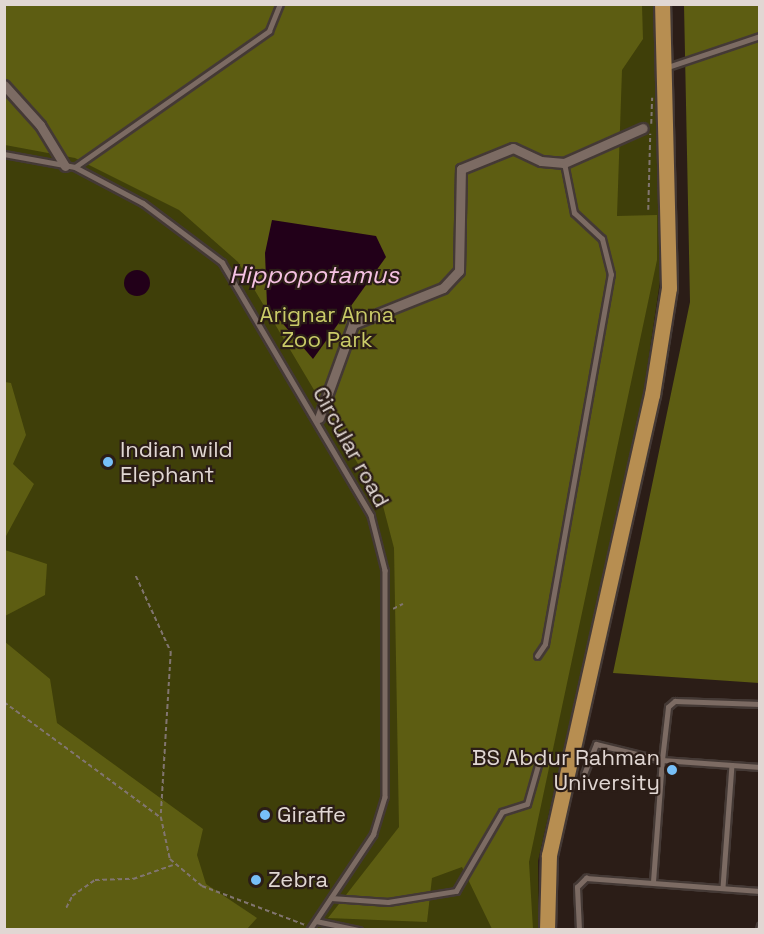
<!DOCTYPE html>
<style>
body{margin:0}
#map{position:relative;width:764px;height:934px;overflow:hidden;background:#2b1d17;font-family:"Space Grotesk",sans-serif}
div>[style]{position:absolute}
.green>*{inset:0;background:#3f3f09}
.forest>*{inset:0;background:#5d5d12}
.water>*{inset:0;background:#220019}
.round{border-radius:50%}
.path>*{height:1.5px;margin-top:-0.75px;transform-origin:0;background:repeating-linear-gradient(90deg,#817570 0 4.5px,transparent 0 7.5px)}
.roads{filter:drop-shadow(2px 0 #443935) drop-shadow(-2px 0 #443935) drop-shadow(0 2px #443935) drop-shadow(0 -2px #443935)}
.service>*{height:4.5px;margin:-2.25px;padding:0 2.25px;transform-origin:2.25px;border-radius:2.25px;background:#7c6b63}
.minor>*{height:9px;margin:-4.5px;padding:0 4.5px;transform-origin:4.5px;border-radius:4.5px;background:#7c6b63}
.primary>*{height:15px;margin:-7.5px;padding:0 7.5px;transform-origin:7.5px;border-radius:7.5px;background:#b78e51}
.dots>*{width:16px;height:16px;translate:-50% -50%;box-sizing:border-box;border:3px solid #2b1d17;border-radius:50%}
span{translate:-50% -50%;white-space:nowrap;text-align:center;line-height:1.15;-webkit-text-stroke:4.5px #2b1d17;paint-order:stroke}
.park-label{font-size:22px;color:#cacb68}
.street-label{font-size:22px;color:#e1d7d3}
.poi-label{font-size:22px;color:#e1d7d3}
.left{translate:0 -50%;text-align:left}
.right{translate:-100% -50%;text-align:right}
.water-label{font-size:24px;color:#f6c2e3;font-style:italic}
.frame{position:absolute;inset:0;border:6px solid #e1d7d3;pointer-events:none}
</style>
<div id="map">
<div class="green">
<i style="clip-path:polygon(5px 5px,659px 5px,665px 247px,641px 410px,538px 861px,539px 929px,5px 929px)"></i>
</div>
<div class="forest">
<i style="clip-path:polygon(4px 5px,642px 5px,643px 39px,622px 70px,617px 216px,657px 215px,657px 260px,529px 862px,533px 929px,492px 929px,462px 867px,432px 878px,427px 922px,328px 918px,399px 827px,394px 548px,383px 506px,238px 262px,179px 210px,75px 158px,5px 145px)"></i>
<i style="clip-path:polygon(684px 5px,759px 5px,759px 683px,613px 673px,690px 302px)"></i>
<i style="clip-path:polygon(5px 382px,11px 383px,26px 435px,13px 464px,34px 484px,5px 538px)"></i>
<i style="clip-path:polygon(5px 550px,47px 564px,45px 595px,5px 616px)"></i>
<i style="clip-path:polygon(4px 641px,50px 679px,57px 723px,203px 829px,197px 855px,206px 884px,257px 918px,247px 929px,5px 929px)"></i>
</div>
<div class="water">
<i style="clip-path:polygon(272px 220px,376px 236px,386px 257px,313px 359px,267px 305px,265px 253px)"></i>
<i class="round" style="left:124px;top:270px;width:26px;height:26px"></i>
</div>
<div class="path">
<i style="left:651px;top:124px;width:26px;rotate:-88deg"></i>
<i style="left:648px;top:210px;width:76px;rotate:-88.5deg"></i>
<i style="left:136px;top:576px;width:84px;rotate:65.3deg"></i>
<i style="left:171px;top:652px;width:165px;rotate:93.5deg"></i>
<i style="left:161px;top:817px;width:43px;rotate:77.9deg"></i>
<i style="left:170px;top:859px;width:42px;rotate:40.2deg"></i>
<i style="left:202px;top:886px;width:110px;rotate:20.7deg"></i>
<i style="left:393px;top:609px;width:11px;rotate:-27deg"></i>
<i style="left:4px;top:702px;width:194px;rotate:36.4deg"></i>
<i style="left:66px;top:908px;width:13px;rotate:-63deg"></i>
<i style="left:72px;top:896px;width:28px;rotate:-35deg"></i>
<i style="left:95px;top:880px;width:38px;rotate:-2deg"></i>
<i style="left:133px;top:879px;width:42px;rotate:-19.3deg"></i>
</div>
<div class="roads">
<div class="service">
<i style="left:671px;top:66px;width:94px;rotate:-18.6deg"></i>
<i style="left:4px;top:154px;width:72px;rotate:10.4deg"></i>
<i style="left:75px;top:167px;width:77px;rotate:27.9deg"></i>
<i style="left:143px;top:203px;width:99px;rotate:36.8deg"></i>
<i style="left:222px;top:262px;width:294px;rotate:59.5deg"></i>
<i style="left:371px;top:515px;width:57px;rotate:75.7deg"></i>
<i style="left:385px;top:570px;width:227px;rotate:90deg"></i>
<i style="left:385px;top:797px;width:39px;rotate:107deg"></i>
<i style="left:374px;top:834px;width:115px;rotate:123.7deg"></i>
<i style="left:75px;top:167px;width:237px;rotate:-35deg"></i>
<i style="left:269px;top:31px;width:29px;rotate:-68deg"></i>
<i style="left:537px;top:656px;width:14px;rotate:-56deg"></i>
<i style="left:545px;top:644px;width:375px;rotate:-79.9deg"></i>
<i style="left:611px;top:275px;width:37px;rotate:-104deg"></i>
<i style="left:602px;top:239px;width:38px;rotate:-137deg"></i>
<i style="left:574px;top:213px;width:51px;rotate:-101.3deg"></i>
<i style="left:732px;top:765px;width:28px;rotate:4deg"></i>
<i style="left:584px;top:774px;width:32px;rotate:-68deg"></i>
<i style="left:596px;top:744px;width:68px;rotate:13.6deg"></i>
<i style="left:662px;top:760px;width:53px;rotate:-83.5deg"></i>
<i style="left:668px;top:707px;width:9px;rotate:-41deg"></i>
<i style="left:675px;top:701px;width:85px;rotate:2deg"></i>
<i style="left:653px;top:882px;width:122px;rotate:-85.8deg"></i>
<i style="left:662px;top:760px;width:70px;rotate:4.1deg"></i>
<i style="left:732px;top:765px;width:122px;rotate:94.2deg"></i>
<i style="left:331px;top:898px;width:57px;rotate:4deg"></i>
<i style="left:388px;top:902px;width:69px;rotate:-9.2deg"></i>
<i style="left:456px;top:891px;width:91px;rotate:-59.8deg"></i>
<i style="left:502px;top:812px;width:26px;rotate:-18deg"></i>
<i style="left:527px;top:804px;width:41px;rotate:-74.2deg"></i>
<i style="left:316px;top:921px;width:44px;rotate:11.8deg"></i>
<i style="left:579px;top:930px;width:43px;rotate:-92.7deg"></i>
<i style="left:577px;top:887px;width:13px;rotate:-45deg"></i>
<i style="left:586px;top:878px;width:174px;rotate:4.3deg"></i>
<i style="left:759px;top:930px;width:4px;rotate:-76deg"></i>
</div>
<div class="minor">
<i style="left:4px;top:85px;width:54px;rotate:48deg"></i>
<i style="left:40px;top:125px;width:48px;rotate:58.6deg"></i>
<i style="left:319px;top:418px;width:100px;rotate:-70.1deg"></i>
<i style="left:353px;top:324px;width:97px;rotate:-21.8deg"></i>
<i style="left:443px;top:288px;width:23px;rotate:-47deg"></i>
<i style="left:459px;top:271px;width:102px;rotate:-88.9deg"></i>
<i style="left:461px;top:169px;width:56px;rotate:-22deg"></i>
<i style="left:513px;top:148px;width:31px;rotate:25deg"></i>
<i style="left:541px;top:161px;width:23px;rotate:5deg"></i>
<i style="left:564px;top:163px;width:86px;rotate:-23.9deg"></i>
</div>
<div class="primary">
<i style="left:547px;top:930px;width:75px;rotate:-88.5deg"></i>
<i style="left:549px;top:855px;width:471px;rotate:-77.4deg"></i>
<i style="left:652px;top:395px;width:108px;rotate:-81deg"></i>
<i style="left:669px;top:288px;width:284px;rotate:-91.4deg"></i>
</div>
</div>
<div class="dots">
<i style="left:108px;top:462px;background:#77bff7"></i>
<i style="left:672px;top:770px;background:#77bff7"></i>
<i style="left:265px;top:815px;background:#77bff7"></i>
<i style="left:256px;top:880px;background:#77bff7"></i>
</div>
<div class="park-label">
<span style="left:327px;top:327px">Arignar Anna<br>Zoo Park</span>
</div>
<div class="street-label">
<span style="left:351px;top:447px;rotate:61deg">Circular road</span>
</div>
<div class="poi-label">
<span class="left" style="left:120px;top:462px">Indian wild<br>Elephant</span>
<span class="right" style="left:660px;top:770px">BS Abdur Rahman<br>University</span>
<span class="left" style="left:277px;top:815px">Giraffe</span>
<span class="left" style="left:268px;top:880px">Zebra</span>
</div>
<div class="water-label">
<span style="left:314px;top:275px">Hippopotamus</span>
</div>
<div class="frame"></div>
</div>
